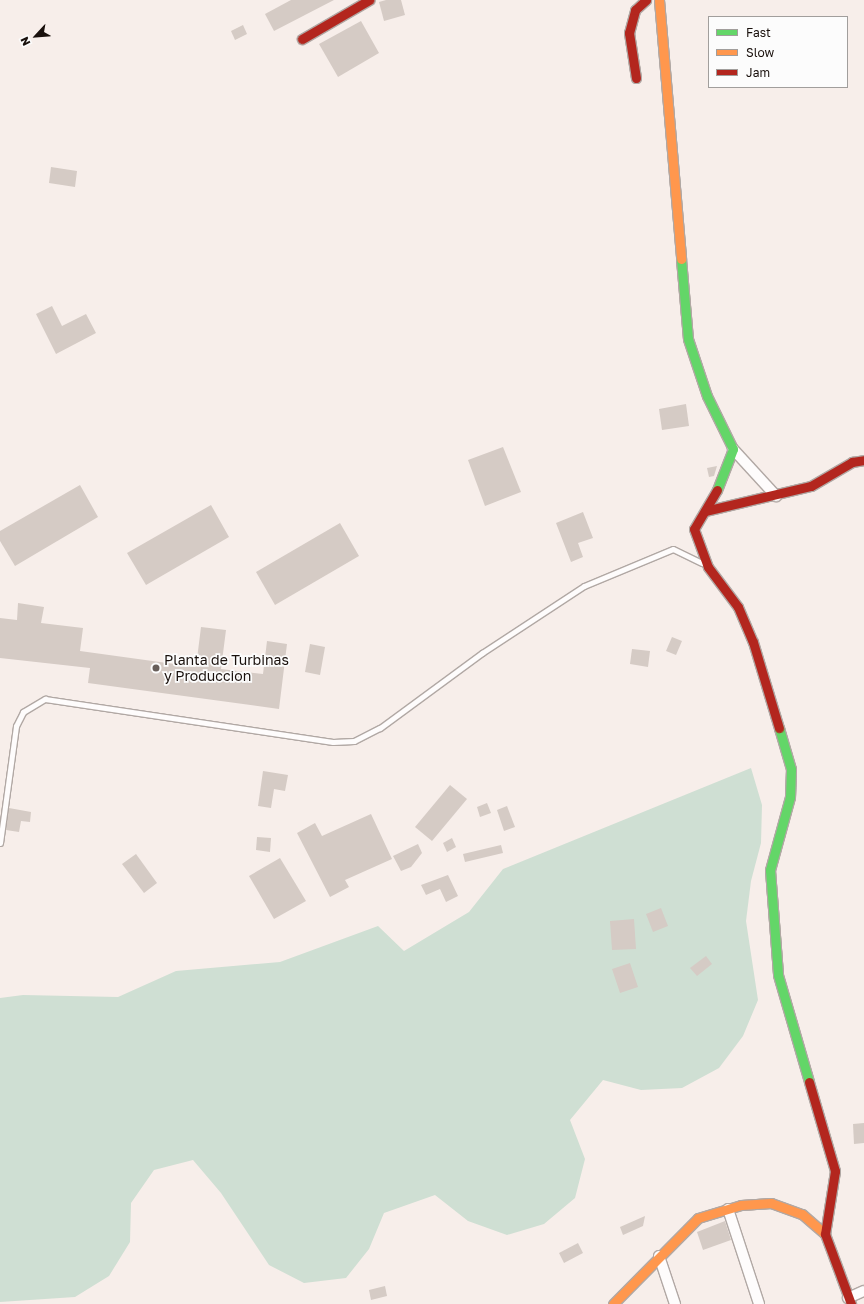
<!DOCTYPE html>
<style>
body{margin:0}
#map{position:relative;width:864px;height:1304px;overflow:hidden;background:#f7eeea;font-family:"Golos Text",sans-serif}
div>[style]{position:absolute}
.green>*{inset:0;background:#cfdfd3}
.building>*{inset:0;background:#d5cbc5}
.roads{filter:drop-shadow(1px 0 #b1a8a4) drop-shadow(-1px 0 #b1a8a4) drop-shadow(0 1px #b1a8a4) drop-shadow(0 -1px #b1a8a4)}
.lane>*{height:5px;margin:-2.5px;padding:0 2.5px;transform-origin:2.5px;border-radius:2.5px;background:#fefcfc}
.street>*{height:10px;margin:-5px;padding:0 5px;transform-origin:5px;border-radius:5px;background:#fefcfc}
.fast>*{height:9px;margin:-4.5px;padding:0 4.5px;transform-origin:4.5px;border-radius:4.5px;background:#63d668}
.slow>*{height:9px;margin:-4.5px;padding:0 4.5px;transform-origin:4.5px;border-radius:4.5px;background:#ff974d}
.jam>*{height:9px;margin:-4.5px;padding:0 4.5px;transform-origin:4.5px;border-radius:4.5px;background:#b3261e}
.dots>*{width:11px;height:11px;translate:-50% -50%;box-sizing:border-box;border:2px solid #fcfcfc;border-radius:50%}
span{translate:-50% -50%;white-space:nowrap;text-align:center;line-height:1.15;-webkit-text-stroke:3.5px #fcfcfc;paint-order:stroke}
.poi-label{font-size:14px;color:#19100c}
.left{translate:0 -50%;text-align:left}
.legend{position:absolute;left:708px;top:16px;width:140px;height:72px;box-sizing:border-box;background:#fcfcfc;border:1px solid #a19e9c;margin:0;padding:5px 7px;list-style:none;font-size:12px;color:#19100c}
.legend li{display:flex;align-items:center;gap:8px;height:20px}
.legend b{width:20px;border:1px solid #a19e9c}
.north{position:absolute;left:16px;top:16px;width:40px;height:40px;-webkit-text-stroke:3px #fcfcfc;paint-order:stroke;rotate:244deg;font-size:11px;font-weight:700;line-height:16px;text-align:center;color:#19100c}
.north::after{content:'';display:block;margin:auto;width:14px;height:18px;background:#19100c;clip-path:polygon(50% 0,100% 100%,50% 72%,0 100%)}
</style>
<div id="map">
<div class="green">
<i style="clip-path:polygon(751px 768px,762px 805px,761px 843px,751px 881px,746px 921px,758px 1000px,743px 1036px,719px 1068px,682px 1088px,641px 1090px,603px 1080px,570px 1120px,585px 1159px,575px 1198px,544px 1224px,507px 1235px,468px 1221px,435px 1195px,384px 1213px,369px 1249px,346px 1278px,304px 1283px,269px 1265px,221px 1193px,193px 1160px,154px 1170px,131px 1203px,130px 1242px,109px 1276px,75px 1297px,0 1302px,0 998px,23px 995px,118px 997px,176px 971px,280px 962px,378px 926px,404px 951px,469px 912px,503px 869px)"></i>
</div>
<div class="building">
<i style="clip-path:polygon(291px 0,334px 0,274px 31px,265px 14px)"></i>
<i style="clip-path:polygon(386px 0,401px 0,405px 15px,384px 21px,379px 2px)"></i>
<i style="clip-path:polygon(361px 21px,379px 53px,338px 77px,319px 44px)"></i>
<i style="clip-path:polygon(243px 25px,247px 34px,235px 40px,231px 31px)"></i>
<i style="clip-path:polygon(51px 167px,77px 171px,75px 187px,49px 183px)"></i>
<i style="clip-path:polygon(52px 306px,62px 326px,86px 314px,96px 333px,56px 354px,36px 314px)"></i>
<i style="clip-path:polygon(686px 404px,689px 426px,662px 430px,659px 409px)"></i>
<i style="clip-path:polygon(503px 447px,521px 492px,485px 506px,468px 460px)"></i>
<i style="clip-path:polygon(717px 466px,714px 476px,709px 477px,707px 468px)"></i>
<i style="clip-path:polygon(80px 485px,98px 517px,15px 566px,0 541px,0 531px)"></i>
<i style="clip-path:polygon(211px 505px,229px 537px,146px 585px,127px 553px)"></i>
<i style="clip-path:polygon(583px 512px,593px 538px,578px 543px,583px 557px,571px 562px,556px 523px)"></i>
<i style="clip-path:polygon(340px 523px,359px 556px,275px 605px,256px 572px)"></i>
<i style="clip-path:polygon(18px 603px,44px 607px,41px 623px,83px 628px,80px 651px,196px 667px,201px 627px,226px 630px,221px 669px,263px 674px,267px 641px,287px 644px,279px 709px,88px 683px,90px 668px,0 658px,0 618px,17px 620px)"></i>
<i style="clip-path:polygon(672px 637px,682px 641px,676px 655px,666px 651px)"></i>
<i style="clip-path:polygon(310px 644px,325px 647px,320px 675px,305px 672px)"></i>
<i style="clip-path:polygon(632px 649px,650px 651px,648px 667px,630px 664px)"></i>
<i style="clip-path:polygon(263px 771px,288px 775px,285px 791px,274px 789px,271px 808px,258px 806px)"></i>
<i style="clip-path:polygon(450px 785px,467px 799px,432px 841px,415px 827px)"></i>
<i style="clip-path:polygon(487px 803px,491px 813px,480px 817px,477px 807px)"></i>
<i style="clip-path:polygon(507px 806px,515px 827px,504px 831px,497px 810px)"></i>
<i style="clip-path:polygon(9px 808px,31px 812px,30px 822px,21px 821px,19px 832px,6px 830px)"></i>
<i style="clip-path:polygon(371px 814px,392px 859px,345px 880px,349px 887px,330px 897px,297px 833px,315px 823px,322px 836px)"></i>
<i style="clip-path:polygon(257px 837px,271px 838px,270px 852px,256px 850px)"></i>
<i style="clip-path:polygon(452px 838px,456px 847px,447px 852px,443px 843px)"></i>
<i style="clip-path:polygon(418px 844px,422px 853px,411px 867px,401px 871px,393px 856px)"></i>
<i style="clip-path:polygon(501px 845px,503px 853px,465px 862px,463px 854px)"></i>
<i style="clip-path:polygon(136px 854px,157px 883px,144px 893px,122px 864px)"></i>
<i style="clip-path:polygon(280px 858px,306px 901px,274px 919px,249px 876px)"></i>
<i style="clip-path:polygon(448px 875px,458px 896px,446px 902px,440px 889px,426px 895px,421px 885px)"></i>
<i style="clip-path:polygon(661px 908px,668px 926px,653px 932px,646px 914px)"></i>
<i style="clip-path:polygon(634px 919px,636px 949px,612px 950px,610px 921px)"></i>
<i style="clip-path:polygon(706px 956px,712px 964px,697px 976px,690px 968px)"></i>
<i style="clip-path:polygon(630px 963px,638px 987px,620px 993px,612px 969px)"></i>
<i style="clip-path:polygon(864px 1123px,864px 1143px,854px 1144px,853px 1124px)"></i>
<i style="clip-path:polygon(645px 1216px,643px 1226px,623px 1235px,620px 1227px)"></i>
<i style="clip-path:polygon(725px 1221px,731px 1240px,703px 1250px,697px 1232px)"></i>
<i style="clip-path:polygon(578px 1243px,583px 1253px,564px 1263px,559px 1253px)"></i>
<i style="clip-path:polygon(385px 1286px,387px 1296px,371px 1300px,369px 1290px)"></i>
</div>
<div class="roads">
<div class="lane">
<i style="left:0;top:843px;width:118px;rotate:-82.2deg"></i>
<i style="left:16px;top:726px;width:16px;rotate:-63deg"></i>
<i style="left:23px;top:712px;width:26px;rotate:-31deg"></i>
<i style="left:45px;top:699px;width:291px;rotate:8.5deg"></i>
<i style="left:333px;top:742px;width:21px;rotate:-3deg"></i>
<i style="left:354px;top:741px;width:29px;rotate:-27deg"></i>
<i style="left:380px;top:728px;width:127px;rotate:-36.3deg"></i>
<i style="left:482px;top:653px;width:122px;rotate:-33.3deg"></i>
<i style="left:584px;top:586px;width:96px;rotate:-22.6deg"></i>
<i style="left:673px;top:549px;width:32px;rotate:26deg"></i>
</div>
<div class="street">
<i style="left:733px;top:449px;width:64px;rotate:47.5deg"></i>
<i style="left:728px;top:1209px;width:100px;rotate:71.9deg"></i>
<i style="left:659px;top:1256px;width:51px;rotate:71.6deg"></i>
<i style="left:848px;top:1298px;width:17px;rotate:-24deg"></i>
</div>
<div class="fast">
<i style="left:681px;top:259px;width:80px;rotate:85deg"></i>
<i style="left:688px;top:339px;width:60px;rotate:71.6deg"></i>
<i style="left:707px;top:396px;width:59px;rotate:63.9deg"></i>
<i style="left:733px;top:449px;width:44px;rotate:111.3deg"></i>
<i style="left:779px;top:728px;width:43px;rotate:73.7deg"></i>
<i style="left:791px;top:769px;width:28px;rotate:92deg"></i>
<i style="left:790px;top:797px;width:76px;rotate:105.3deg"></i>
<i style="left:770px;top:870px;width:105px;rotate:85.6deg"></i>
<i style="left:778px;top:975px;width:111px;rotate:73.8deg"></i>
</div>
<div class="slow">
<i style="left:659px;top:0;width:260px;rotate:85.1deg"></i>
<i style="left:613px;top:1304px;width:121px;rotate:-45.3deg"></i>
<i style="left:698px;top:1218px;width:45px;rotate:-16.8deg"></i>
<i style="left:741px;top:1205px;width:30px;rotate:-4deg"></i>
<i style="left:771px;top:1203px;width:33px;rotate:20deg"></i>
<i style="left:802px;top:1214px;width:30px;rotate:41deg"></i>
</div>
<div class="jam">
<i style="left:302px;top:39px;width:78px;rotate:-30.2deg"></i>
<i style="left:636px;top:78px;width:46px;rotate:-98.8deg"></i>
<i style="left:629px;top:33px;width:24px;rotate:-75deg"></i>
<i style="left:635px;top:10px;width:15px;rotate:-42deg"></i>
<i style="left:717px;top:490px;width:45px;rotate:120.5deg"></i>
<i style="left:694px;top:529px;width:40px;rotate:69.8deg"></i>
<i style="left:708px;top:567px;width:50px;rotate:53.1deg"></i>
<i style="left:738px;top:607px;width:38px;rotate:67deg"></i>
<i style="left:753px;top:642px;width:90px;rotate:73.2deg"></i>
<i style="left:705px;top:511px;width:109px;rotate:-13.3deg"></i>
<i style="left:811px;top:486px;width:48px;rotate:-30.3deg"></i>
<i style="left:852px;top:462px;width:12px;rotate:-9deg"></i>
<i style="left:809px;top:1082px;width:93px;rotate:73.7deg"></i>
<i style="left:835px;top:1171px;width:64px;rotate:99deg"></i>
<i style="left:825px;top:1234px;width:75px;rotate:69.6deg"></i>
</div>
</div>
<div class="dots">
<i style="left:156px;top:668px;background:#675e5a"></i>
</div>
<div class="poi-label">
<span class="left" style="left:164px;top:668px">Planta de Turbinas<br>y Produccion</span>
</div>
<ul class="legend">
<li><b style="height:5px;background:#63d668"></b>Fast</li>
<li><b style="height:5px;background:#ff974d"></b>Slow</li>
<li><b style="height:5px;background:#b3261e"></b>Jam</li>
</ul>
<div class="north">N</div>
</div>
